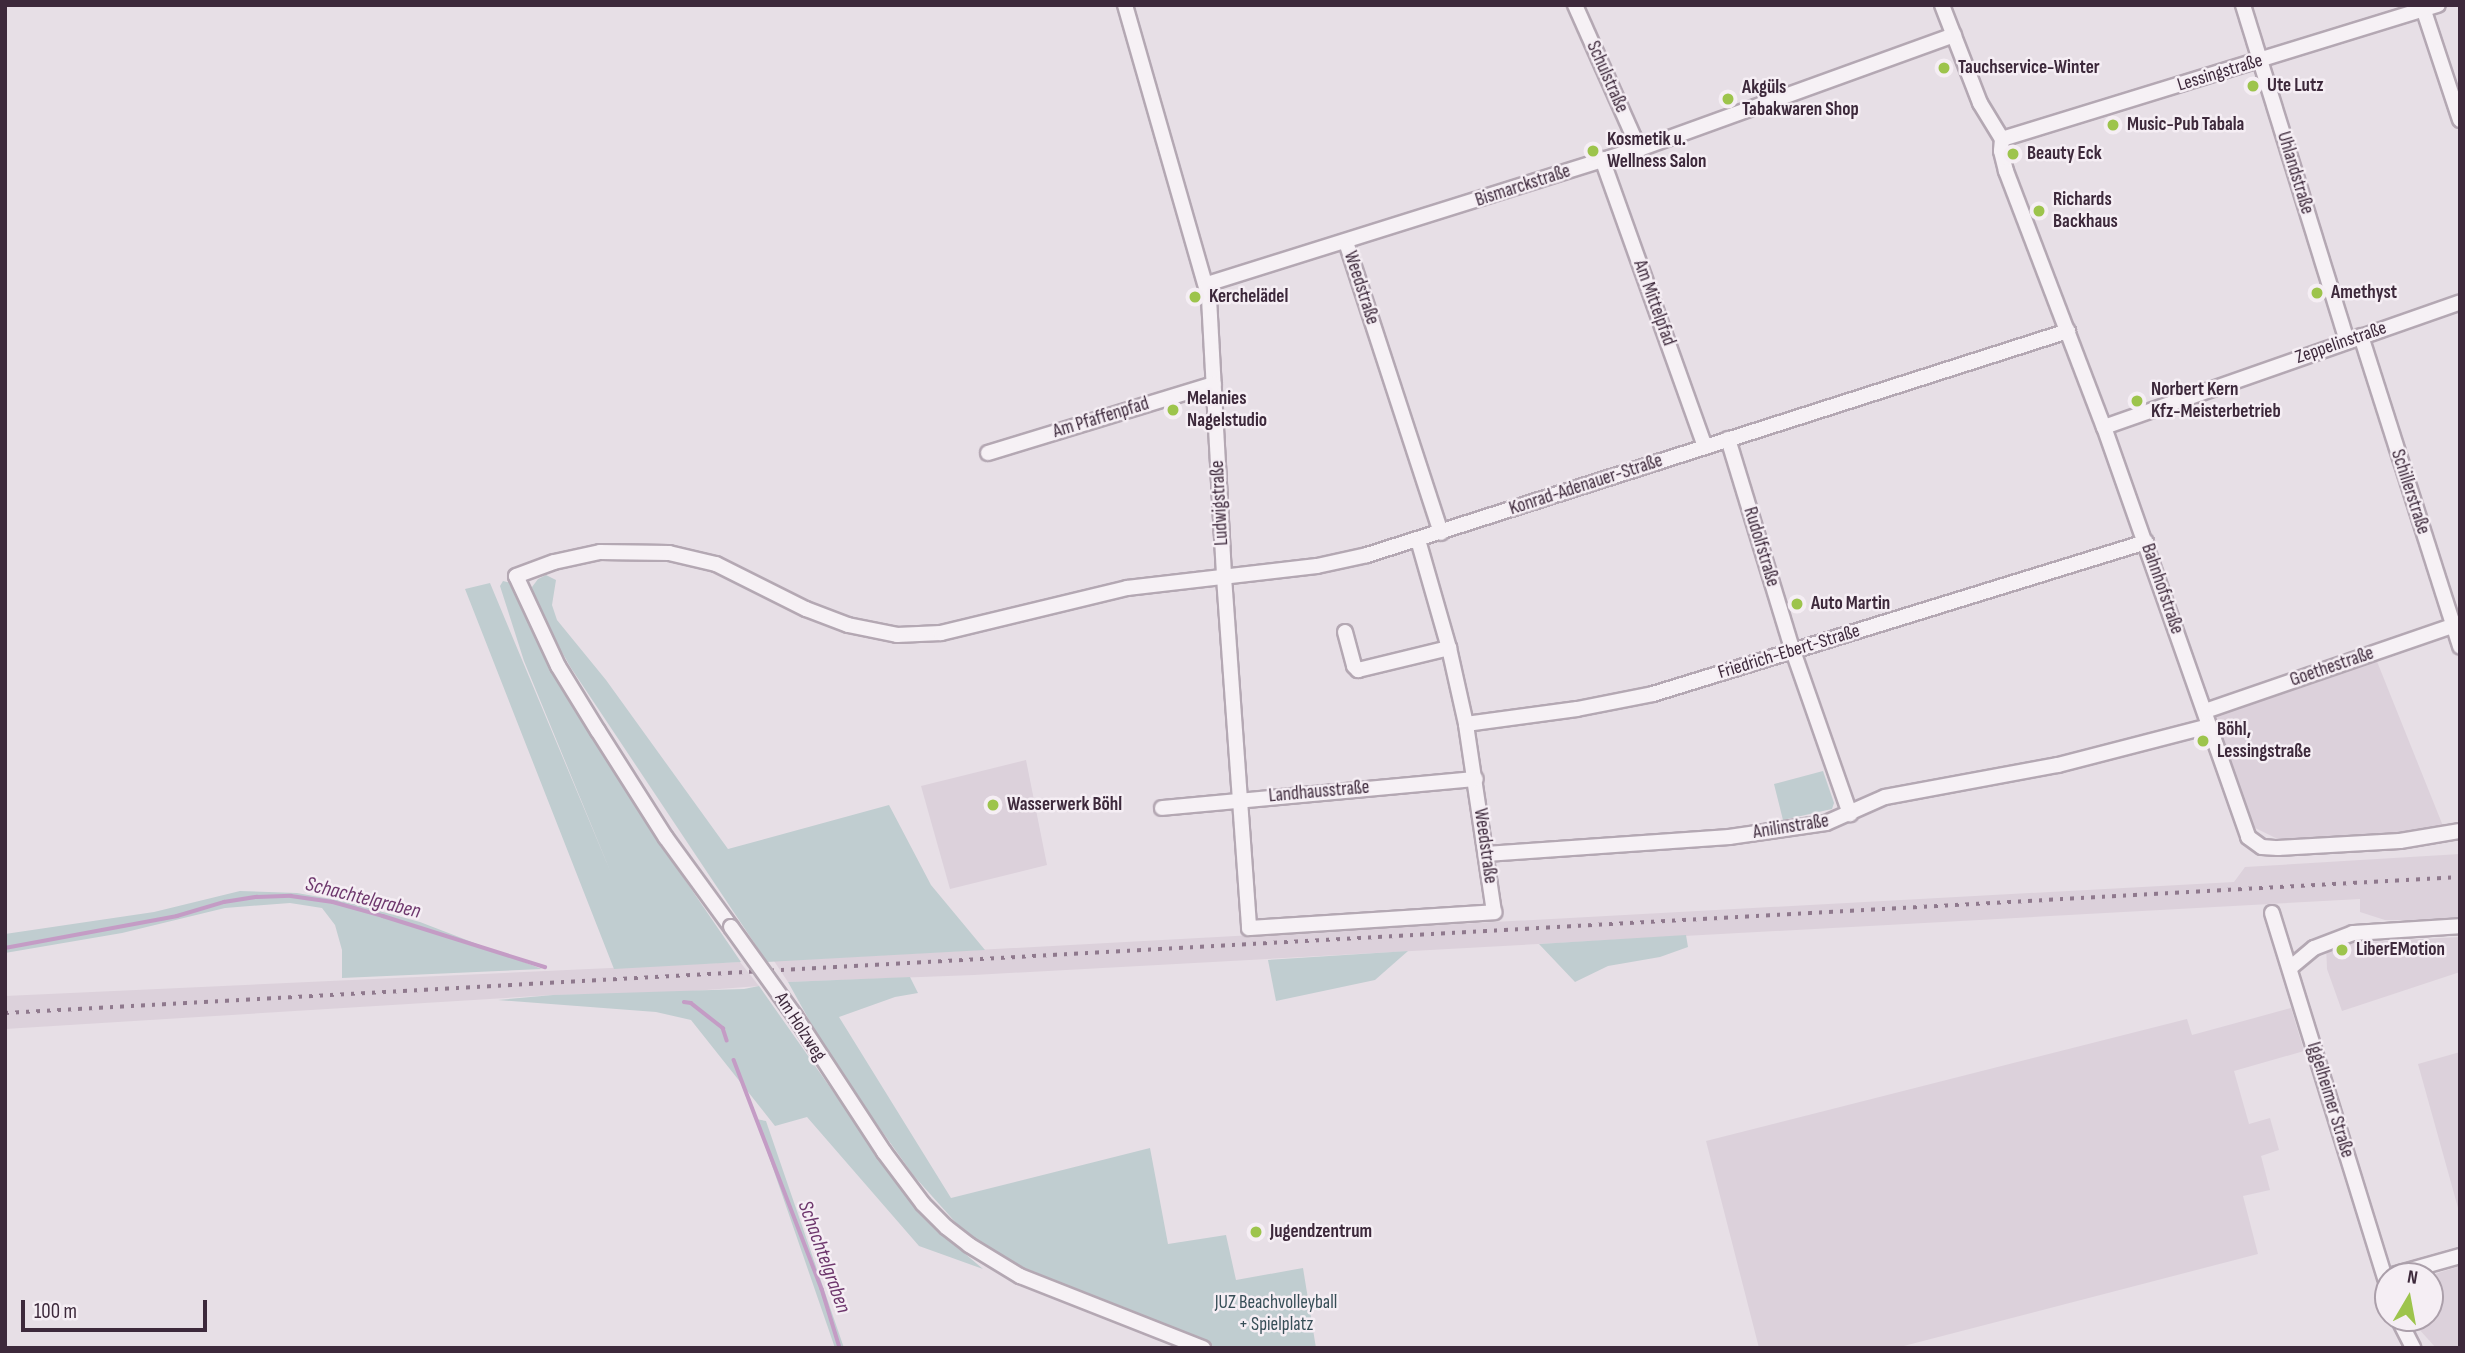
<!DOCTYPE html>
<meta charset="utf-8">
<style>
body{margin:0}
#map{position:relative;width:2465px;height:1353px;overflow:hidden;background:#e7dfe6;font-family:"Sofia Sans Condensed",sans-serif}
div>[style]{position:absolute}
.built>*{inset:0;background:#dcd1db}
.green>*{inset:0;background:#c0cdd0}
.stream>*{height:3.5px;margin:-1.75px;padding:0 1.75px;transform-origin:1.75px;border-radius:1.75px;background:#c49cc5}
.roads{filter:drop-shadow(2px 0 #b4a8b3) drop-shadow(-2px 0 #b4a8b3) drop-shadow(0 2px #b4a8b3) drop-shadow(0 -2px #b4a8b3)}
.minor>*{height:14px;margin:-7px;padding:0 7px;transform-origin:7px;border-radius:7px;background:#f6f1f5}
.rail>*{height:3.5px;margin-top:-1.75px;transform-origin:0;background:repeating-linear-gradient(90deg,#8f798d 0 3.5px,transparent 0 10.5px)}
.bridges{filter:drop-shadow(2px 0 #b4a8b3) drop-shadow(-2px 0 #b4a8b3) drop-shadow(0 2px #b4a8b3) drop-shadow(0 -2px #b4a8b3)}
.minor-bridge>*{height:14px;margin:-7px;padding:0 7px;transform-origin:7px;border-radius:7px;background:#f6f1f5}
.dots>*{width:19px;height:19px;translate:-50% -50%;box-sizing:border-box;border:4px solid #f5eef4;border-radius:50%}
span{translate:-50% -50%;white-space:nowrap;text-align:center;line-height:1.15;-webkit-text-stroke:5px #f5eef4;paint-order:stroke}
.poi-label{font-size:19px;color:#3d293b;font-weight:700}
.left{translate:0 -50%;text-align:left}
.street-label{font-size:19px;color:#3d293b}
.park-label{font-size:19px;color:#374e57}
.water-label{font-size:21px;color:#6d366c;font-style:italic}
.frame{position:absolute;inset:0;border:7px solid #3d293b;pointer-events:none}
.north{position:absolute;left:2374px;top:1262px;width:70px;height:70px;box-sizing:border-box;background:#f5eef4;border:2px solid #ab9faa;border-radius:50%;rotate:10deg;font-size:19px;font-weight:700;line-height:28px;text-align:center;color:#3d293b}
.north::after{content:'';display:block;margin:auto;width:24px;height:32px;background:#9dc44c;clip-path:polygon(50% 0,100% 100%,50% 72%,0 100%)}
.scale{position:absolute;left:21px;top:1300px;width:186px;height:32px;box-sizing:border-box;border:4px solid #3d293b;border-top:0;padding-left:9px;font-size:21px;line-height:24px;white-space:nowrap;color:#3d293b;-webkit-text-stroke:5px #f5eef4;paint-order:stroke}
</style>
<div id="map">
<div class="built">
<i style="clip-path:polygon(2376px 659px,2443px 826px,2406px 834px,2288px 844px,2247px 824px,2211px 714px)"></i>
<i style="clip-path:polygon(1026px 760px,1047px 865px,950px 889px,921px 786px)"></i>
<i style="clip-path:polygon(2460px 854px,2460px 921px,2385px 920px,2360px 912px,2360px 899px,974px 975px,788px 982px,774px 961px,2234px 882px,2245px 867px)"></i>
<i style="clip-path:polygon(2460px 937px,2460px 972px,2342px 1011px,2327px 969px,2326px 944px)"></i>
<i style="clip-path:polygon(740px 962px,759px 986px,666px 993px,553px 995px,5px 1029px,5px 996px)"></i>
<i style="clip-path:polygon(2291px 1008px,2304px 1051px,2234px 1071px,2249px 1124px,2270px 1118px,2279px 1150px,2261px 1156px,2270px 1190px,2243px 1196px,2258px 1254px,1896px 1348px,1759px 1348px,1706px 1141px,2187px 1019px,2192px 1035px)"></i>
<i style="clip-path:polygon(2460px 1052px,2460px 1215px,2418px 1064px)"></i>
<i style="clip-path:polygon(2460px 1266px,2460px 1348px,2436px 1348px,2409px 1318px,2430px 1318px,2429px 1276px)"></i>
</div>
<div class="green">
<i style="clip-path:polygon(546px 575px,556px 580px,552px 605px,557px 620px,606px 680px,728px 849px,889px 805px,931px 885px,985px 950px,767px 962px,571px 668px,534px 603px,532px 587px,538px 579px)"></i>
<i style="clip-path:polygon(503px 581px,511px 583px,552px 669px,655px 836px,741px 962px,614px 969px,465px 589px,490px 583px,611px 873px,524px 661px,500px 586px)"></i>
<i style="clip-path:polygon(1823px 771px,1834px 803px,1832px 809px,1783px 820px,1774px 784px)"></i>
<i style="clip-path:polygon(240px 891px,297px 893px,342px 901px,420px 922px,542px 969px,342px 978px,342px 950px,335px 925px,322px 908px,290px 903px,225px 908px,122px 933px,5px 953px,5px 934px,154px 912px)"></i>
<i style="clip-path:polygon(1686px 935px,1688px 947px,1660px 957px,1608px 966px,1575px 982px,1539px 944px)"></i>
<i style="clip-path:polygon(1408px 951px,1375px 980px,1276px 1001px,1268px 960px)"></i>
<i style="clip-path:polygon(910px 977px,918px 993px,895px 997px,839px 1017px,951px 1198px,1150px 1148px,1168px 1244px,1226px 1235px,1236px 1280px,1303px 1268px,1316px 1348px,1218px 1348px,996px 1256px,957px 1224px,914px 1176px,833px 1063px,788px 982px)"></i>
<i style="clip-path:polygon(759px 986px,891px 1174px,936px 1229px,983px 1269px,919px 1246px,807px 1117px,775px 1126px,691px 1020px,656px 1012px,498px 1000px,553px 995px,744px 989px)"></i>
<i style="clip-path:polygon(756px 1119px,766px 1121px,844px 1348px,835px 1348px)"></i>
</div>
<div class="stream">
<i style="left:5px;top:948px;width:175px;rotate:-10.5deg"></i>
<i style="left:177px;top:916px;width:49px;rotate:-16.6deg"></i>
<i style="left:224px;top:902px;width:33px;rotate:-9deg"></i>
<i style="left:257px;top:897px;width:34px;rotate:-2deg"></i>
<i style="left:291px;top:896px;width:42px;rotate:8.1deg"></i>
<i style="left:333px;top:902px;width:52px;rotate:15.6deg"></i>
<i style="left:383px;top:916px;width:170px;rotate:17.5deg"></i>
<i style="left:684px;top:1002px;width:7px;rotate:8deg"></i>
<i style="left:691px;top:1003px;width:41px;rotate:38deg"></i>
<i style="left:723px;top:1028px;width:13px;rotate:72deg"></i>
<i style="left:734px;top:1060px;width:245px;rotate:69deg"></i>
<i style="left:822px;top:1289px;width:62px;rotate:73deg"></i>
</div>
<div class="roads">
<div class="minor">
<i style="left:1125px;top:5px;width:305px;rotate:74deg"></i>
<i style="left:1209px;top:298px;width:279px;rotate:86.9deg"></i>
<i style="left:1224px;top:577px;width:352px;rotate:85.9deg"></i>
<i style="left:1249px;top:928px;width:246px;rotate:-3.7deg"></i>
<i style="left:1494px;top:912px;width:190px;rotate:-98.5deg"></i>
<i style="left:1466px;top:724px;width:78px;rotate:-102.6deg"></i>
<i style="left:1449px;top:648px;width:112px;rotate:-106deg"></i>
<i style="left:1575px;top:5px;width:158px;rotate:66deg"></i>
<i style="left:1942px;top:5px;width:105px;rotate:68.8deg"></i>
<i style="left:1980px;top:103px;width:42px;rotate:58.6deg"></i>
<i style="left:2243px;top:5px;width:352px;rotate:72.8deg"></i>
<i style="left:2422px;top:5px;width:121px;rotate:71.7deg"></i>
<i style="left:2002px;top:139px;width:12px;rotate:95deg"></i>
<i style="left:2001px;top:151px;width:21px;rotate:76deg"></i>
<i style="left:2006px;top:171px;width:274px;rotate:69.1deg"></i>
<i style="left:2104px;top:427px;width:435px;rotate:70.6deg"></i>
<i style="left:2248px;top:837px;width:17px;rotate:36deg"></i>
<i style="left:2262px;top:847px;width:16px;rotate:4deg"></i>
<i style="left:2278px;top:848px;width:122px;rotate:-3.3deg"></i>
<i style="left:2400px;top:841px;width:61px;rotate:-9.5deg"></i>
<i style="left:2002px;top:139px;width:456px;rotate:-17.1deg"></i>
<i style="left:1602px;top:159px;width:305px;rotate:70.3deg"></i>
<i style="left:1346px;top:242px;width:306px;rotate:71.9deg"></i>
<i style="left:1207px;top:284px;width:453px;rotate:-17.4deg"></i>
<i style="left:1639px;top:149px;width:335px;rotate:-19.9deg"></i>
<i style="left:2361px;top:336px;width:326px;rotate:72.3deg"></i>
<i style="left:2104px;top:427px;width:377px;rotate:-19.3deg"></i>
<i style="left:1728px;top:439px;width:222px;rotate:73deg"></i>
<i style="left:1793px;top:651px;width:173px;rotate:70.7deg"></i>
<i style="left:988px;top:453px;width:236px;rotate:-17deg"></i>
<i style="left:1345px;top:632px;width:35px;rotate:75deg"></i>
<i style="left:1354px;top:666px;width:6px;rotate:45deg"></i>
<i style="left:1358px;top:670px;width:94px;rotate:-13.6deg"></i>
<i style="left:2205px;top:711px;width:270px;rotate:-19deg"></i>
<i style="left:1466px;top:724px;width:112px;rotate:-7.7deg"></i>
<i style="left:1577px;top:709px;width:77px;rotate:-11.2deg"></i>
<i style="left:1653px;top:694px;width:516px;rotate:-17.14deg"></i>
<i style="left:1162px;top:808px;width:315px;rotate:-5.3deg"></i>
<i style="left:1486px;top:854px;width:244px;rotate:-4deg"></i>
<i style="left:1729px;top:837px;width:98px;rotate:-8.2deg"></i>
<i style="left:1826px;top:823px;width:64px;rotate:-23.8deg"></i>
<i style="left:1885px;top:797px;width:176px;rotate:-10.5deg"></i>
<i style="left:2058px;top:765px;width:156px;rotate:-14.5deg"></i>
<i style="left:2272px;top:913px;width:392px;rotate:72.8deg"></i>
<i style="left:731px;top:927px;width:110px;rotate:-126.1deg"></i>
<i style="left:666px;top:838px;width:127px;rotate:-122.4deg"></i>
<i style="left:598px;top:731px;width:76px;rotate:-121.6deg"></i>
<i style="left:558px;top:666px;width:99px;rotate:-115deg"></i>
<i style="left:516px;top:576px;width:40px;rotate:-20.2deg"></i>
<i style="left:554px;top:562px;width:47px;rotate:-12.3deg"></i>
<i style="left:600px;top:552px;width:69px;rotate:0.8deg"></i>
<i style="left:669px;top:553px;width:48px;rotate:13.2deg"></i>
<i style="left:716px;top:564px;width:101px;rotate:26.6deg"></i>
<i style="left:806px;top:609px;width:45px;rotate:20.9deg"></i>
<i style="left:848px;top:625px;width:50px;rotate:11.5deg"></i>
<i style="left:897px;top:635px;width:44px;rotate:-2.6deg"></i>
<i style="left:941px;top:633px;width:191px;rotate:-13.6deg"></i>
<i style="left:1127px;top:588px;width:191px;rotate:-6.6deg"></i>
<i style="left:1317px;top:566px;width:51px;rotate:-12.4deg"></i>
<i style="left:1367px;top:555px;width:736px;rotate:-17.72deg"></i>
<i style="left:2290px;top:968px;width:31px;rotate:-40deg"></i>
<i style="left:2314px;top:948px;width:42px;rotate:-21deg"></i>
<i style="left:2353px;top:933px;width:107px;rotate:-3.7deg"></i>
<i style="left:795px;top:1016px;width:163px;rotate:56.8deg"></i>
<i style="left:884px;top:1152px;width:65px;rotate:53.1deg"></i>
<i style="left:923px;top:1204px;width:33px;rotate:45deg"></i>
<i style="left:946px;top:1227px;width:29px;rotate:38deg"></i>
<i style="left:969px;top:1245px;width:60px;rotate:31.3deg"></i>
<i style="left:1020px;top:1276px;width:197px;rotate:21.5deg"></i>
<i style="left:2389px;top:1276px;width:74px;rotate:-15.7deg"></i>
<i style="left:2398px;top:1318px;width:34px;rotate:63deg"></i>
</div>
</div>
<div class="rail">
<i style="left:5px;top:1013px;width:2459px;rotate:-3.17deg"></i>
</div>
<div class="bridges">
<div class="minor-bridge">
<i style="left:731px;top:927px;width:110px;rotate:54.3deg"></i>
</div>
</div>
<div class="dots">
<i style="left:1944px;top:68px;background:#9dc44c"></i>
<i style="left:2253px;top:86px;background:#9dc44c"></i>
<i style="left:1728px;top:99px;background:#9dc44c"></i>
<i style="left:2113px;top:125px;background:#9dc44c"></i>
<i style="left:1593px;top:151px;background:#9dc44c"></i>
<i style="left:2013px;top:154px;background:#9dc44c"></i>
<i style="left:2039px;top:211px;background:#9dc44c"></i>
<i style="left:2317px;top:293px;background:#9dc44c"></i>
<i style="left:1195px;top:297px;background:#9dc44c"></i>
<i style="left:2137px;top:401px;background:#9dc44c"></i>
<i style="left:1173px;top:410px;background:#9dc44c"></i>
<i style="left:1797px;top:604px;background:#9dc44c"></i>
<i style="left:2203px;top:741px;background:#9dc44c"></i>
<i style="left:993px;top:805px;background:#9dc44c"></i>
<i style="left:2342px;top:950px;background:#9dc44c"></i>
<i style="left:1256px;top:1232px;background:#9dc44c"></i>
</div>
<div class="poi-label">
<span class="left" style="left:1958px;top:68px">Tauchservice-Winter</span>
<span class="left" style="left:2267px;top:86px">Ute Lutz</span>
<span class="left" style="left:1742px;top:99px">Akgüls<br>Tabakwaren Shop</span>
<span class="left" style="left:2127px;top:125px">Music-Pub Tabala</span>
<span class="left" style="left:1607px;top:151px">Kosmetik u.<br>Wellness Salon</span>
<span class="left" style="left:2027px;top:154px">Beauty Eck</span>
<span class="left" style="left:2053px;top:211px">Richards<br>Backhaus</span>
<span class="left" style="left:2331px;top:293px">Amethyst</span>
<span class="left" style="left:1209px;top:297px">Kerchelädel</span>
<span class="left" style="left:2151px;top:401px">Norbert Kern<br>Kfz-Meisterbetrieb</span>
<span class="left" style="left:1187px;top:410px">Melanies<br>Nagelstudio</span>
<span class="left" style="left:1811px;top:604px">Auto Martin</span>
<span class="left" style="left:2217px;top:741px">Böhl,<br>Lessingstraße</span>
<span class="left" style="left:1007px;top:805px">Wasserwerk Böhl</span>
<span class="left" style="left:2356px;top:950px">LiberEMotion</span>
<span class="left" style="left:1270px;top:1232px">Jugendzentrum</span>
</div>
<div class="street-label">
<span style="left:2220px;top:73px;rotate:-17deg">Lessingstraße</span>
<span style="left:1607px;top:77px;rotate:66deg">Schulstraße</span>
<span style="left:2295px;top:173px;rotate:73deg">Uhlandstraße</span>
<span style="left:1523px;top:186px;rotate:-18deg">Bismarckstraße</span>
<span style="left:1361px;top:288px;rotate:72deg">Weedstraße</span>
<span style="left:1654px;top:303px;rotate:70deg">Am Mittelpfad</span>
<span style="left:2341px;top:343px;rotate:-19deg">Zeppelinstraße</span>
<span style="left:1101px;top:418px;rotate:-17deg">Am Pfaffenpfad</span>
<span style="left:1586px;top:485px;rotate:-18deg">Konrad-Adenauer-Straße</span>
<span style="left:2410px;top:492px;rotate:72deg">Schillerstraße</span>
<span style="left:1220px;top:503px;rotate:-93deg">Ludwigstraße</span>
<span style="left:1761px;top:547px;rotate:73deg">Rudolfstraße</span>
<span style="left:2162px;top:589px;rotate:71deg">Bahnhofstraße</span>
<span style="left:1789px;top:652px;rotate:-17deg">Friedrich-Ebert-Straße</span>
<span style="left:2332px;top:667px;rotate:-19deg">Goethestraße</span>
<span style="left:1319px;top:792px;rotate:-5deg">Landhausstraße</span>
<span style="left:1791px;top:827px;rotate:-9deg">Anilinstraße</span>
<span style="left:1485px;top:846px;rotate:82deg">Weedstraße</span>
<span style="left:800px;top:1027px;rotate:57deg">Am Holzweg</span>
<span style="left:2330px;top:1100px;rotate:73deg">Iggelheimer Straße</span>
</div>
<div class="park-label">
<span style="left:1276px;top:1314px">JUZ Beachvolleyball<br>+ Spielplatz</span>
</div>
<div class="water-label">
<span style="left:363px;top:898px;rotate:14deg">Schachtelgraben</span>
<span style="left:824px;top:1257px;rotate:70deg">Schachtelgraben</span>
</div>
<div class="frame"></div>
<div class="north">N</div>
<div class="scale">100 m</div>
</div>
